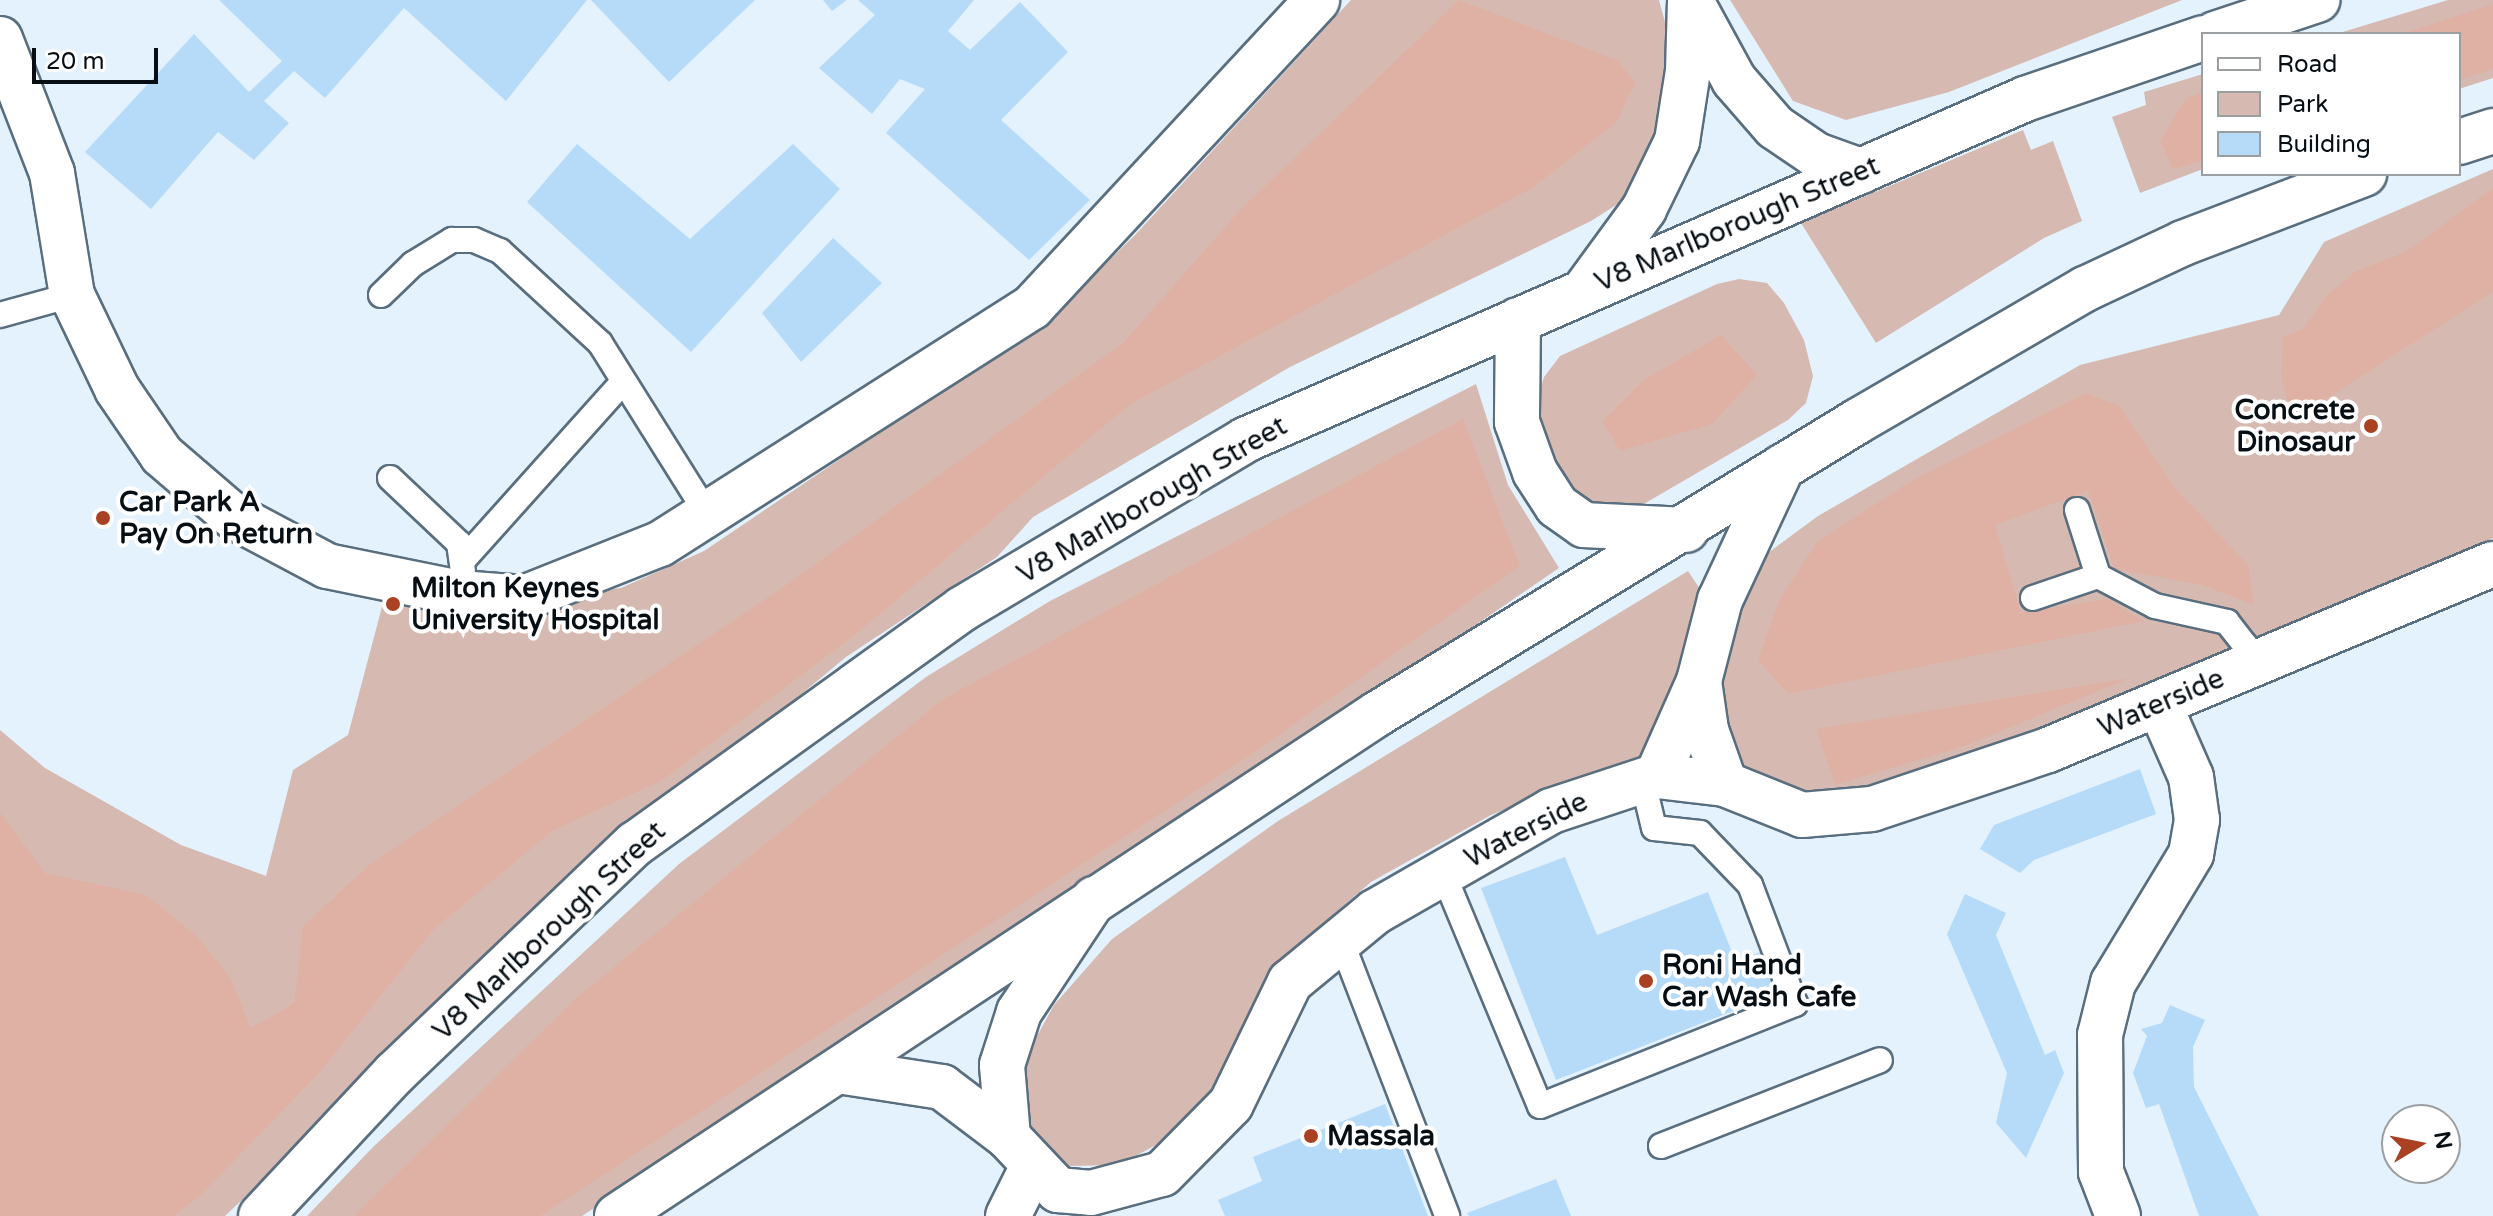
<!DOCTYPE html>
<style>
body{margin:0}
#map{position:relative;width:2493px;height:1216px;overflow:hidden;background:#e4f2fe;font-family:"Varela Round",sans-serif}
div>[style]{position:absolute}
.green>*{inset:0;background:#d6bab2}
.forest>*{inset:0;background:#dfb1a4}
.building>*{inset:0;background:#b6dbf9}
.roads{filter:drop-shadow(2px 0 #596e7f) drop-shadow(-2px 0 #596e7f) drop-shadow(0 2px #596e7f) drop-shadow(0 -2px #596e7f)}
.lane>*{height:24px;margin:-12px;padding:0 12px;transform-origin:12px;border-radius:12px;background:#fff}
.street>*{height:44px;margin:-22px;padding:0 22px;transform-origin:22px;border-radius:22px;background:#fff}
.secondary>*{height:44px;margin:-22px;padding:0 22px;transform-origin:22px;border-radius:22px;background:#fff}
.dots>*{width:22px;height:22px;translate:-50% -50%;box-sizing:border-box;border:4px solid #fff;border-radius:50%}
span{translate:-50% -50%;white-space:nowrap;text-align:center;line-height:1.15;-webkit-text-stroke:8px #fff;paint-order:stroke}
.street-label{font-size:28px;color:#070f15}
.poi-label{font-size:28px;color:#070f15;font-weight:700}
.right{translate:-100% -50%;text-align:right}
.left{translate:0 -50%;text-align:left}
.legend{position:absolute;left:2201px;top:32px;width:260px;height:144px;box-sizing:border-box;background:#fff;border:2px solid #9c9fa1;margin:0;padding:10px 14px;list-style:none;font-size:24px;color:#070f15}
.legend li{display:flex;align-items:center;gap:16px;height:40px}
.legend b{width:40px;border:2px solid #9c9fa1}
.north{position:absolute;left:2381px;top:1104px;width:80px;height:80px;box-sizing:border-box;background:#fff;border:2px solid #9c9fa1;border-radius:50%;rotate:80deg;font-size:22px;font-weight:700;line-height:32px;text-align:center;color:#070f15}
.north::after{content:'';display:block;margin:auto;width:28px;height:36px;background:#a94122;clip-path:polygon(50% 0,100% 100%,50% 72%,0 100%)}
.scale{position:absolute;left:32px;top:48px;width:126px;height:36px;box-sizing:border-box;border:4px solid #070f15;border-top:0;padding-left:10px;font-size:24px;line-height:28px;white-space:nowrap;color:#070f15;-webkit-text-stroke:6px #fff;paint-order:stroke}
</style>
<div id="map">
<div class="green">
<i style="clip-path:polygon(1351px 0,1659px 0,1672px 48px,1657px 145px,1621px 202px,1591px 221px,1290px 367px,1033px 517px,997px 557px,846px 657px,579px 879px,225px 1216px,0 1216px,0 730px,45px 768px,181px 845px,266px 876px,293px 770px,348px 735px,383px 603px,450px 612px,621px 588px,704px 551px,1053px 315px,1135px 235px)"></i>
<i style="clip-path:polygon(1730px 0,2182px 0,1949px 92px,1846px 120px,1793px 101px)"></i>
<i style="clip-path:polygon(2448px 0,2493px 0,2493px 78px,2459px 89px,2459px 34px,2336px 34px)"></i>
<i style="clip-path:polygon(2203px 74px,2203px 169px,2140px 193px,2112px 117px,2146px 105px,2144px 92px)"></i>
<i style="clip-path:polygon(2023px 130px,2031px 150px,2053px 141px,2082px 221px,2044px 238px,1876px 343px,1801px 223px)"></i>
<i style="clip-path:polygon(2493px 169px,2493px 538px,2166px 686px,1841px 802px,1793px 795px,1748px 774px,1726px 741px,1717px 669px,1741px 594px,1768px 553px,1818px 516px,2080px 365px,2279px 315px,2324px 242px)"></i>
<i style="clip-path:polygon(1739px 279px,1767px 283px,1784px 303px,1804px 340px,1813px 376px,1806px 403px,1788px 420px,1642px 505px,1616px 513px,1586px 506px,1555px 483px,1535px 407px,1544px 377px,1560px 356px,1717px 284px)"></i>
<i style="clip-path:polygon(1476px 384px,1508px 485px,1559px 568px,1222px 799px,582px 1216px,307px 1216px,373px 1147px,679px 864px,926px 677px,1050px 601px)"></i>
<i style="clip-path:polygon(1688px 571px,1700px 589px,1665px 716px,1638px 764px,1580px 779px,1491px 815px,1371px 882px,1273px 967px,1204px 1104px,1180px 1132px,1119px 1165px,1069px 1166px,1034px 1144px,1020px 1103px,1025px 1058px,1054px 1005px,1112px 939px,1278px 821px)"></i>
</div>
<div class="forest">
<i style="clip-path:polygon(1459px 0,1617px 60px,1635px 82px,1617px 122px,1532px 188px,1129px 405px,856px 634px,661px 781px,552px 831px,434px 929px,320px 1072px,199px 1197px,173px 1216px,0 1216px,0 813px,45px 873px,146px 895px,198px 937px,231px 979px,251px 1028px,294px 1003px,303px 926px,369px 865px,789px 583px,1124px 342px,1239px 211px)"></i>
<i style="clip-path:polygon(2493px 4px,2493px 69px,2459px 80px,2459px 34px,2401px 34px)"></i>
<i style="clip-path:polygon(2203px 92px,2203px 161px,2173px 169px,2160px 141px,2186px 98px)"></i>
<i style="clip-path:polygon(2493px 188px,2493px 292px,2293px 420px,2281px 379px,2282px 337px,2303px 329px,2327px 295px,2356px 271px,2407px 251px)"></i>
<i style="clip-path:polygon(1721px 335px,1757px 375px,1712px 424px,1620px 451px,1602px 421px,1642px 381px)"></i>
<i style="clip-path:polygon(2086px 393px,2119px 406px,2174px 487px,2248px 565px,2254px 605px,2202px 585px,2114px 569px,2088px 491px,1995px 525px,2021px 613px,2107px 599px,2144px 621px,1788px 694px,1758px 660px,1779px 600px,1817px 542px,1911px 481px)"></i>
<i style="clip-path:polygon(1463px 419px,1520px 566px,1243px 760px,540px 1216px,354px 1216px,576px 998px,943px 699px)"></i>
<i style="clip-path:polygon(2130px 678px,1962px 747px,1835px 785px,1816px 729px)"></i>
</div>
<div class="building">
<i style="clip-path:polygon(219px 0,587px 0,506px 101px,404px 8px,325px 98px,294px 71px,264px 101px,289px 123px,254px 160px,218px 132px,151px 209px,85px 152px,194px 34px,249px 92px,282px 61px)"></i>
<i style="clip-path:polygon(591px 0,755px 0,669px 82px)"></i>
<i style="clip-path:polygon(823px 0,847px 0,832px 11px)"></i>
<i style="clip-path:polygon(858px 0,974px 0,948px 31px,970px 50px,1020px 2px,1068px 52px,1001px 120px,1090px 200px,1029px 260px,886px 133px,925px 89px,900px 79px,872px 114px,819px 68px,875px 15px)"></i>
<i style="clip-path:polygon(577px 144px,690px 239px,793px 144px,840px 189px,691px 352px,527px 202px)"></i>
<i style="clip-path:polygon(833px 238px,882px 283px,801px 362px,762px 313px)"></i>
<i style="clip-path:polygon(2140px 769px,2156px 814px,2034px 860px,2020px 873px,1980px 849px,1994px 825px)"></i>
<i style="clip-path:polygon(1565px 857px,1597px 935px,1708px 892px,1736px 962px,1763px 951px,1783px 999px,1754px 1011px,1751px 1004px,1556px 1080px,1481px 888px)"></i>
<i style="clip-path:polygon(1965px 894px,2006px 913px,1996px 935px,2045px 1055px,2055px 1050px,2064px 1073px,2026px 1158px,1996px 1123px,2007px 1073px,1947px 934px)"></i>
<i style="clip-path:polygon(2170px 1005px,2205px 1020px,2193px 1047px,2194px 1087px,2259px 1216px,2199px 1216px,2159px 1104px,2146px 1108px,2133px 1073px,2147px 1036px,2141px 1029px,2162px 1023px)"></i>
<i style="clip-path:polygon(1385px 1104px,1428px 1216px,1225px 1216px,1218px 1200px,1262px 1181px,1253px 1157px)"></i>
<i style="clip-path:polygon(1556px 1179px,1571px 1216px,1469px 1216px,1467px 1213px)"></i>
</div>
<div class="roads">
<div class="lane">
<i style="left:381px;top:295px;width:45px;rotate:-44.1deg"></i>
<i style="left:413px;top:264px;width:46px;rotate:-31.6deg"></i>
<i style="left:452px;top:240px;width:22px"></i>
<i style="left:474px;top:240px;width:28px;rotate:23deg"></i>
<i style="left:500px;top:251px;width:136px;rotate:42.6deg"></i>
<i style="left:600px;top:343px;width:203px;rotate:57.9deg"></i>
<i style="left:0;top:315px;width:75px;rotate:-15.5deg"></i>
<i style="left:390px;top:478px;width:95px;rotate:43.3deg"></i>
<i style="left:459px;top:543px;width:28px;rotate:82deg"></i>
<i style="left:2077px;top:510px;width:69px;rotate:72.3deg"></i>
<i style="left:465px;top:558px;width:235px;rotate:-48.1deg"></i>
<i style="left:2033px;top:598px;width:69px;rotate:-18.7deg"></i>
<i style="left:2098px;top:576px;width:64px;rotate:27.8deg"></i>
<i style="left:2155px;top:606px;width:74px;rotate:12.5deg"></i>
<i style="left:2227px;top:622px;width:29px;rotate:52deg"></i>
<i style="left:2245px;top:645px;width:20px;rotate:70deg"></i>
<i style="left:1443px;top:873px;width:252px;rotate:67.4deg"></i>
<i style="left:1540px;top:1106px;width:275px;rotate:-21.8deg"></i>
<i style="left:1795px;top:1004px;width:127px;rotate:-110.7deg"></i>
<i style="left:1750px;top:885px;width:72px;rotate:-133.9deg"></i>
<i style="left:1700px;top:833px;width:46px;rotate:-173.8deg"></i>
<i style="left:1654px;top:828px;width:51px;rotate:-103.5deg"></i>
<i style="left:1340px;top:938px;width:298px;rotate:68.9deg"></i>
<i style="left:1661px;top:1146px;width:235px;rotate:-21.4deg"></i>
</div>
<div class="street">
<i style="left:1699px;top:681px;width:49px;rotate:81.9deg"></i>
<i style="left:1706px;top:730px;width:57px;rotate:70.6deg"></i>
<i style="left:1657px;top:776px;width:104px;rotate:-66.1deg"></i>
<i style="left:1699px;top:681px;width:84px;rotate:-75.5deg"></i>
<i style="left:1720px;top:600px;width:147px;rotate:-65deg"></i>
<i style="left:838px;top:1071px;width:105px;rotate:8.7deg"></i>
<i style="left:942px;top:1087px;width:83px;rotate:37.1deg"></i>
<i style="left:1008px;top:1137px;width:72px;rotate:-94.8deg"></i>
<i style="left:1002px;top:1065px;width:56px;rotate:-72.2deg"></i>
<i style="left:1019px;top:1012px;width:136px;rotate:-56.4deg"></i>
<i style="left:1008px;top:1137px;width:73px;rotate:46.7deg"></i>
<i style="left:1058px;top:1190px;width:33px;rotate:5deg"></i>
<i style="left:1091px;top:1193px;width:73px;rotate:-15deg"></i>
<i style="left:1162px;top:1174px;width:98px;rotate:-45.4deg"></i>
<i style="left:1231px;top:1104px;width:136px;rotate:-64.2deg"></i>
<i style="left:1290px;top:982px;width:110px;rotate:-39.5deg"></i>
<i style="left:1375px;top:912px;width:203px;rotate:-29.8deg"></i>
<i style="left:1551px;top:811px;width:112px;rotate:-18.3deg"></i>
<i style="left:1657px;top:776px;width:68px;rotate:6.7deg"></i>
<i style="left:1725px;top:784px;width:83px;rotate:21.9deg"></i>
<i style="left:1802px;top:815px;width:70px;rotate:-4.9deg"></i>
<i style="left:1872px;top:809px;width:186px;rotate:-18.5deg"></i>
<i style="left:2048px;top:750px;width:482px;rotate:-22.7deg"></i>
<i style="left:1008px;top:1216px;width:56px;rotate:-63.4deg"></i>
<i style="left:2118px;top:1216px;width:47px;rotate:-111.1deg"></i>
<i style="left:2101px;top:1172px;width:137px;rotate:-90.4deg"></i>
<i style="left:2100px;top:1035px;width:54px;rotate:-76deg"></i>
<i style="left:2113px;top:983px;width:151px;rotate:-58.8deg"></i>
<i style="left:2191px;top:854px;width:35px;rotate:-80deg"></i>
<i style="left:2197px;top:820px;width:43px;rotate:-97.9deg"></i>
<i style="left:2191px;top:777px;width:80px;rotate:-113.7deg"></i>
</div>
<div class="secondary">
<i style="left:1691px;top:1px;width:90px;rotate:61.4deg"></i>
<i style="left:1734px;top:80px;width:62px;rotate:48.9deg"></i>
<i style="left:1775px;top:127px;width:50px;rotate:34.3deg"></i>
<i style="left:1816px;top:155px;width:48px;rotate:19.6deg"></i>
<i style="left:2215px;top:34px;width:108px;rotate:-18.4deg"></i>
<i style="left:0;top:39px;width:144px;rotate:68.8deg"></i>
<i style="left:52px;top:173px;width:124px;rotate:80.7deg"></i>
<i style="left:72px;top:295px;width:104px;rotate:64.4deg"></i>
<i style="left:117px;top:389px;width:80px;rotate:55.7deg"></i>
<i style="left:162px;top:455px;width:94px;rotate:40.7deg"></i>
<i style="left:233px;top:516px;width:106px;rotate:28deg"></i>
<i style="left:327px;top:566px;width:136px;rotate:11.5deg"></i>
<i style="left:460px;top:593px;width:64px;rotate:4.5deg"></i>
<i style="left:524px;top:598px;width:146px;rotate:-21.7deg"></i>
<i style="left:660px;top:544px;width:441px;rotate:-32.5deg"></i>
<i style="left:1032px;top:307px;width:419px;rotate:-47.1deg"></i>
<i style="left:2459px;top:142px;width:36px;rotate:-18deg"></i>
<i style="left:1587px;top:287px;width:97px;rotate:-53.8deg"></i>
<i style="left:1644px;top:209px;width:76px;rotate:-64.1deg"></i>
<i style="left:1677px;top:141px;width:71px;rotate:-81.1deg"></i>
<i style="left:1688px;top:71px;width:71px;rotate:-88.4deg"></i>
<i style="left:1518px;top:320px;width:102px;rotate:90.6deg"></i>
<i style="left:1517px;top:422px;width:53px;rotate:70.2deg"></i>
<i style="left:1535px;top:472px;width:40px;rotate:57.1deg"></i>
<i style="left:1557px;top:506px;width:33px;rotate:35deg"></i>
<i style="left:1584px;top:525px;width:102px;rotate:2.8deg"></i>
<i style="left:261px;top:1216px;width:196px;rotate:-46.9deg"></i>
<i style="left:395px;top:1073px;width:332px;rotate:-43.7deg"></i>
<i style="left:635px;top:844px;width:403px;rotate:-35.7deg"></i>
<i style="left:962px;top:609px;width:330px;rotate:-30.8deg"></i>
<i style="left:1245px;top:440px;width:851px;rotate:-23.61deg"></i>
<i style="left:2025px;top:99px;width:188px;rotate:-18.9deg"></i>
<i style="left:617px;top:1216px;width:911px;rotate:-33.45deg"></i>
<i style="left:1377px;top:714px;width:563px;rotate:-31.35deg"></i>
<i style="left:1858px;top:421px;width:263px;rotate:-30.2deg"></i>
<i style="left:2085px;top:289px;width:108px;rotate:-25.1deg"></i>
<i style="left:2183px;top:243px;width:194px;rotate:-20.9deg"></i>
</div>
</div>
<div class="dots">
<i style="left:2371px;top:426px;background:#a94122"></i>
<i style="left:103px;top:518px;background:#a94122"></i>
<i style="left:393px;top:604px;background:#a94122"></i>
<i style="left:1646px;top:981px;background:#a94122"></i>
<i style="left:1311px;top:1136px;background:#a94122"></i>
</div>
<div class="street-label">
<span style="left:1737px;top:224px;rotate:-23deg">V8 Marlborough Street</span>
<span style="left:1152px;top:500px;rotate:-30deg">V8 Marlborough Street</span>
<span style="left:2161px;top:703px;rotate:-23deg">Waterside</span>
<span style="left:1526px;top:830px;rotate:-27deg">Waterside</span>
<span style="left:549px;top:931px;rotate:-43deg">V8 Marlborough Street</span>
</div>
<div class="poi-label">
<span class="right" style="left:2355px;top:426px">Concrete<br>Dinosaur</span>
<span class="left" style="left:119px;top:518px">Car Park A<br>Pay On Return</span>
<span class="left" style="left:411px;top:604px">Milton Keynes<br>University Hospital</span>
<span class="left" style="left:1662px;top:981px">Roni Hand<br>Car Wash Cafe</span>
<span class="left" style="left:1327px;top:1136px">Massala</span>
</div>
<ul class="legend">
<li><b style="height:10px;background:#fff"></b>Road</li>
<li><b style="height:22px;background:#d6bab2"></b>Park</li>
<li><b style="height:22px;background:#b6dbf9"></b>Building</li>
</ul>
<div class="north">N</div>
<div class="scale">20 m</div>
</div>
